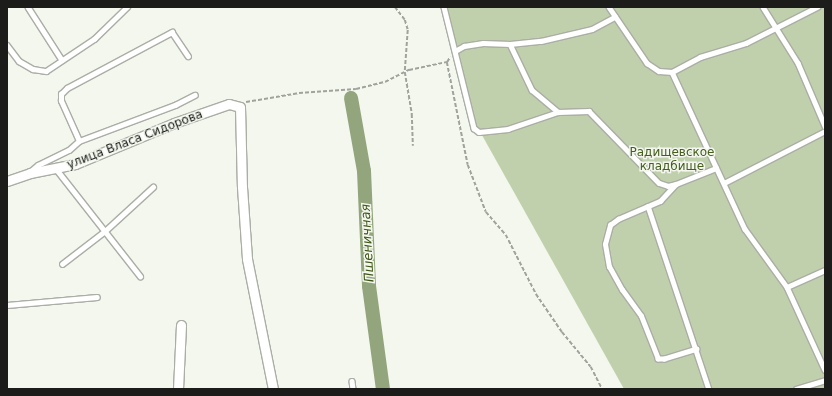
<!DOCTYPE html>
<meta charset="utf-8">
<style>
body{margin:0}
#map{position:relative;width:832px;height:396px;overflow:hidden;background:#f3f7ee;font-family:"DejaVu Sans",sans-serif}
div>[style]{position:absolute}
.green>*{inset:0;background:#c0d0ac}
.river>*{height:14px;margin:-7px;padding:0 7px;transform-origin:7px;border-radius:7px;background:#93a57c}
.path>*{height:1.5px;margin-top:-0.75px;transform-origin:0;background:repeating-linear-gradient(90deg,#a0a39c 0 4px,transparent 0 6px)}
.roads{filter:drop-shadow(1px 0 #aaaea5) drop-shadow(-1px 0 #aaaea5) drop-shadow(0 1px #aaaea5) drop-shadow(0 -1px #aaaea5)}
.service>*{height:4.5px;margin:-2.25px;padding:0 2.25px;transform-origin:2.25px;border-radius:2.25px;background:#fff}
.minor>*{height:9px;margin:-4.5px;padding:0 4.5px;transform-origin:4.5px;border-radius:4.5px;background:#fff}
span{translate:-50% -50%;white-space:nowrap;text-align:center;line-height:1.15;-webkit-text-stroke:3px #f3f7ee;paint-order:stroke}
.street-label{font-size:12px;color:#1c1d1a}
.park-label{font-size:12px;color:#465d1f}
.water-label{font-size:13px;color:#3d5415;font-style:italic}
.frame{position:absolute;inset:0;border:8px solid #1c1d1a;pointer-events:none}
</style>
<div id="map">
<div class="green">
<i style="clip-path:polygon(446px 7px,825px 7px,825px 389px,624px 389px,473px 119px)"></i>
</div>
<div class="river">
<i style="left:351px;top:98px;width:74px;rotate:79.9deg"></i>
<i style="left:364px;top:171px;width:115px;rotate:87.5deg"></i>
<i style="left:369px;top:286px;width:104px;rotate:82.3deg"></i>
</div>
<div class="path">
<i style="left:395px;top:7px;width:16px;rotate:52deg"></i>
<i style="left:405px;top:20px;width:10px;rotate:73deg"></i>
<i style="left:408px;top:30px;width:42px;rotate:94.1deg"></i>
<i style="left:405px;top:72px;width:43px;rotate:80.5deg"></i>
<i style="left:412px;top:114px;width:32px;rotate:88deg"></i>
<i style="left:447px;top:62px;width:105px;rotate:78.5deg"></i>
<i style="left:468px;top:165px;width:50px;rotate:69deg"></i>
<i style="left:486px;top:212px;width:30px;rotate:49deg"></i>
<i style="left:506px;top:235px;width:66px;rotate:63deg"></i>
<i style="left:536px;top:294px;width:46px;rotate:55.6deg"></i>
<i style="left:562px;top:332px;width:45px;rotate:50.4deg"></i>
<i style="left:591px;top:367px;width:25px;rotate:63deg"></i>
<i style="left:246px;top:102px;width:54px;rotate:-9.6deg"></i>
<i style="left:299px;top:93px;width:57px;rotate:-4deg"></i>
<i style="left:356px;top:89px;width:30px;rotate:-14deg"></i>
<i style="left:385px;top:82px;width:27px;rotate:-27deg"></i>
<i style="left:409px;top:70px;width:39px;rotate:-12deg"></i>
<i style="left:447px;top:62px;width:6px;rotate:-59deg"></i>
</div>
<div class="roads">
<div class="service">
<i style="left:28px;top:7px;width:63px;rotate:57.3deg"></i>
<i style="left:444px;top:7px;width:125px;rotate:76.1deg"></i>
<i style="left:474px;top:128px;width:6px;rotate:39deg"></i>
<i style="left:479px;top:132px;width:29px;rotate:-6deg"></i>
<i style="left:508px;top:129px;width:53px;rotate:-18.8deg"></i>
<i style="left:609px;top:7px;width:68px;rotate:55.8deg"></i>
<i style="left:647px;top:63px;width:14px;rotate:34deg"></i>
<i style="left:659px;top:71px;width:13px;rotate:4deg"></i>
<i style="left:672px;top:72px;width:173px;rotate:65.1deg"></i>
<i style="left:745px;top:229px;width:72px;rotate:54.1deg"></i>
<i style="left:787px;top:287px;width:91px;rotate:65.4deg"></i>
<i style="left:763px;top:7px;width:66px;rotate:58deg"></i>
<i style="left:798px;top:63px;width:69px;rotate:66.8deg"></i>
<i style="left:510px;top:44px;width:51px;rotate:64.4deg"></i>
<i style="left:532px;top:90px;width:34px;rotate:40deg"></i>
<i style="left:558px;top:112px;width:31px;rotate:-2deg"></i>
<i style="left:589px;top:111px;width:100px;rotate:45.8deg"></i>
<i style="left:659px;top:183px;width:9px;rotate:18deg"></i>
<i style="left:668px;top:186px;width:8px;rotate:-14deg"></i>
<i style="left:7px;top:45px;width:20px;rotate:53deg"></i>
<i style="left:19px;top:61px;width:16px;rotate:30deg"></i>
<i style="left:33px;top:69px;width:13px;rotate:9deg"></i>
<i style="left:46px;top:71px;width:58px;rotate:-33.7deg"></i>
<i style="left:94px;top:39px;width:46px;rotate:-44.1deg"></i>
<i style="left:455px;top:51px;width:10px;rotate:-29deg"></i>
<i style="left:464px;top:46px;width:19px;rotate:-9deg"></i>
<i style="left:483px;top:43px;width:27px;rotate:2deg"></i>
<i style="left:510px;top:44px;width:31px;rotate:-6deg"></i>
<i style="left:541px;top:41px;width:52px;rotate:-13.2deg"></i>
<i style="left:592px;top:29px;width:26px;rotate:-28deg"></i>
<i style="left:672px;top:72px;width:32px;rotate:-28deg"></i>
<i style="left:700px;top:57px;width:48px;rotate:-16.9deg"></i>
<i style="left:746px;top:43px;width:80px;rotate:-26.9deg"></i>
<i style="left:79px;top:141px;width:103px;rotate:-20.6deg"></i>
<i style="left:175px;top:105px;width:22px;rotate:-27deg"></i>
<i style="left:57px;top:170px;width:135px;rotate:51.9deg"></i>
<i style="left:31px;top:171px;width:9px;rotate:-41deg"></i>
<i style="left:38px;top:165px;width:34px;rotate:-26deg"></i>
<i style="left:69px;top:150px;width:13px;rotate:-42deg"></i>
<i style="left:79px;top:141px;width:44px;rotate:-114.2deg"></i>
<i style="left:61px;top:101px;width:7px;rotate:-90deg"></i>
<i style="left:61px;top:94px;width:8px;rotate:-45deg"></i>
<i style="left:67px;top:88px;width:119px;rotate:-28.1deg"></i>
<i style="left:172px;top:32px;width:29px;rotate:56deg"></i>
<i style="left:724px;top:183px;width:114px;rotate:-27.2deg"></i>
<i style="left:648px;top:206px;width:193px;rotate:71.6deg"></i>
<i style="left:62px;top:264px;width:54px;rotate:-37.5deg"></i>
<i style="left:105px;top:231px;width:65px;rotate:-42.5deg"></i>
<i style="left:787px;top:287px;width:42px;rotate:-24.1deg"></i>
<i style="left:7px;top:305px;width:90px;rotate:-5.1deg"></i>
<i style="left:697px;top:349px;width:34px;rotate:163deg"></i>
<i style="left:665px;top:359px;width:7px;rotate:180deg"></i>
<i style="left:658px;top:359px;width:46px;rotate:-111.6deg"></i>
<i style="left:641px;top:316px;width:32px;rotate:-126deg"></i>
<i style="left:622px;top:290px;width:26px;rotate:-119deg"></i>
<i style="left:609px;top:267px;width:23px;rotate:-100deg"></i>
<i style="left:605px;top:244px;width:20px;rotate:-75deg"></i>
<i style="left:610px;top:225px;width:10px;rotate:-37deg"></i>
<i style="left:618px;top:219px;width:46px;rotate:-23.2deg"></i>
<i style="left:660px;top:201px;width:23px;rotate:-47deg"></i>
<i style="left:676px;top:184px;width:43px;rotate:-21.8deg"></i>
<i style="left:352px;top:381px;width:8px;rotate:83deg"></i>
<i style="left:796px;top:389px;width:30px;rotate:-17deg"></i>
</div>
<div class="minor">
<i style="left:7px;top:181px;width:24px;rotate:-19deg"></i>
<i style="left:30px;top:173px;width:46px;rotate:-11.3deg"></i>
<i style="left:75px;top:164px;width:107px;rotate:-22.5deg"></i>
<i style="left:174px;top:123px;width:58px;rotate:-19.1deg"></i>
<i style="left:229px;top:104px;width:11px;rotate:15deg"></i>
<i style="left:240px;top:107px;width:80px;rotate:88.6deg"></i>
<i style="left:242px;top:187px;width:72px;rotate:86deg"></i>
<i style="left:247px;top:259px;width:133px;rotate:78.7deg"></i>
<i style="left:178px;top:389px;width:64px;rotate:-87.3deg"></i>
</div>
</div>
<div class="street-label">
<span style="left:135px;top:140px;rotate:-21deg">улица Власа Сидорова</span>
</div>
<div class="park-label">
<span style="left:672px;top:160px">Радищевское<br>кладбище</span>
</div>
<div class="water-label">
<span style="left:368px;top:243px;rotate:-93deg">Пшеничная</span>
</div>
<div class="frame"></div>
</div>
